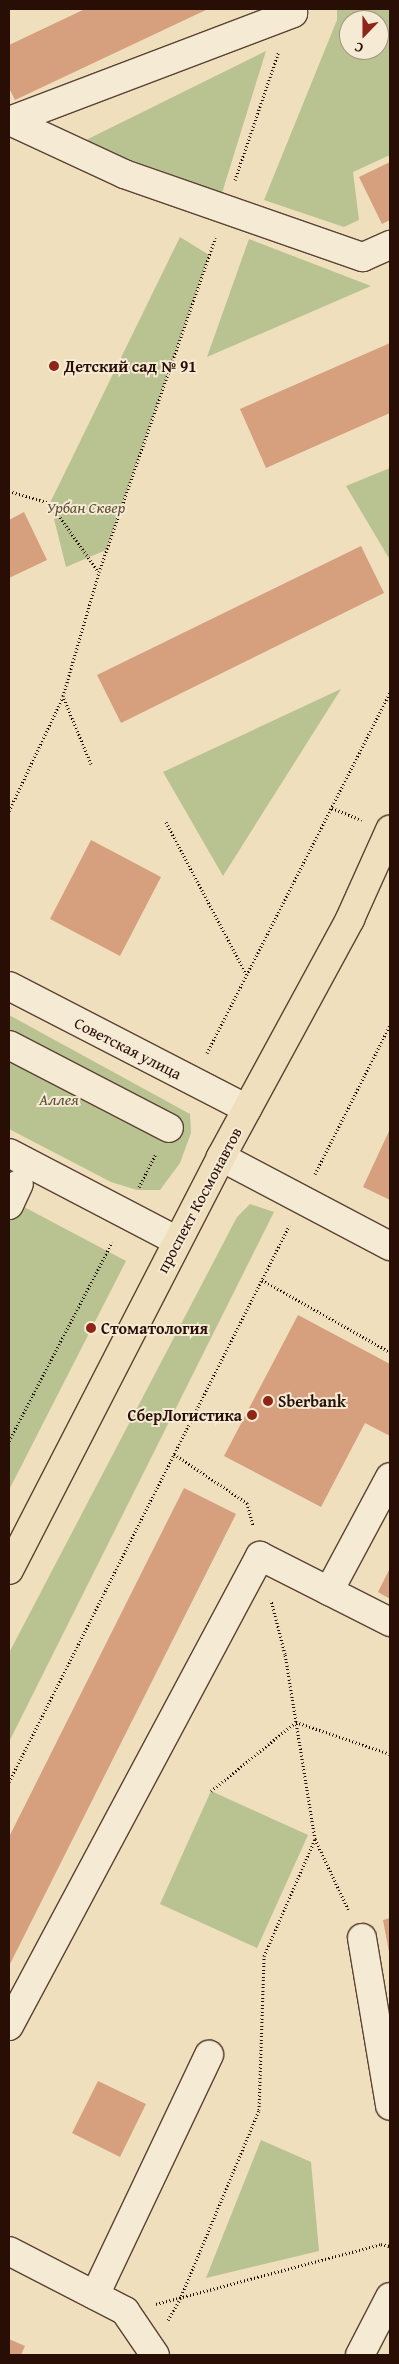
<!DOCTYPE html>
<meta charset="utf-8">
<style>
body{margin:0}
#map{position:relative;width:399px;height:2364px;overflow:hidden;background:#efdfbd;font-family:"Gentium Book Plus",serif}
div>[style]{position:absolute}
.green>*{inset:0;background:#b9c291}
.building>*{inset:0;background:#d6a07e}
.path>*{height:3px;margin-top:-1.5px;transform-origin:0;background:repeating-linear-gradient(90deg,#290e05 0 1px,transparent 0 3.5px)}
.roads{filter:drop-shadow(1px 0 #5a4233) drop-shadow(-1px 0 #5a4233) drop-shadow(0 1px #5a4233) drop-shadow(0 -1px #5a4233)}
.minor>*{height:28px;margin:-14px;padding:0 14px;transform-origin:14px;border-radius:14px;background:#f5ead4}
.major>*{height:28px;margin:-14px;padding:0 14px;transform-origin:14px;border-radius:14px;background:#efdfbd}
.dots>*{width:14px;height:14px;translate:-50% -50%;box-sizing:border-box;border:2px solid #f5ead4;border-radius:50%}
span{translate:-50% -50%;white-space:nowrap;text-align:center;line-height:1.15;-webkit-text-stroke:4px #f5ead4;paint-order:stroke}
.poi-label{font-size:16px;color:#290e05;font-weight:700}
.left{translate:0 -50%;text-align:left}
.right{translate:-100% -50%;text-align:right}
.park-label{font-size:16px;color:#5b4d36;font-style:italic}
.street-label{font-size:16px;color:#290e05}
.frame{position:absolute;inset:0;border:10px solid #290e05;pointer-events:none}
.north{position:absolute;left:339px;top:10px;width:50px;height:50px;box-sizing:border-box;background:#f5ead4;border:1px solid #a39281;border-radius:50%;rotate:202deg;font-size:14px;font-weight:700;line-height:20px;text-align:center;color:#290e05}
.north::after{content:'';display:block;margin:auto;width:18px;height:22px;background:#8f2418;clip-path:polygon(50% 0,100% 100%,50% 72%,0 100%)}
</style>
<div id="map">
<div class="green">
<i style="clip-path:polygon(evenodd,337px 9px,390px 9px,390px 155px,353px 172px,359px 220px,344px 227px,264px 200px,337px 20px,337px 9px,349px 20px,379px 20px,379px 50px,349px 50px,349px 20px)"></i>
<i style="clip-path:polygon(266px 51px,222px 193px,82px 142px)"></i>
<i style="clip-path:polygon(180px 237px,209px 255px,106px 550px,66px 567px,50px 503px)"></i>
<i style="clip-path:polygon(249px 239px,371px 286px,207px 357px)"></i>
<i style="clip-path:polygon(390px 468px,390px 560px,346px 486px)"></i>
<i style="clip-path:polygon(341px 689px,223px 876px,163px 772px)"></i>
<i style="clip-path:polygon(9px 1015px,190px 1114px,191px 1133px,180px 1163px,160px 1190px,137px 1190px,111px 1182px,9px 1129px)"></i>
<i style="clip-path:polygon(9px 1199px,126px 1261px,9px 1490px)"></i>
<i style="clip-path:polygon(250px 1204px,274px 1212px,9px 1742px,9px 1653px,237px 1217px)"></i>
<i style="clip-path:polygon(211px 1791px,308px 1835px,257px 1948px,160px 1904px)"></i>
<i style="clip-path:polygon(261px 2140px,311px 2162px,319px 2251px,206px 2278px)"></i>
</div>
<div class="building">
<i style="clip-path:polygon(85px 9px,208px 9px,15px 100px,9px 88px,9px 45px)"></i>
<i style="clip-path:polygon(390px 162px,390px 220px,382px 224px,359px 177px)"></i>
<i style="clip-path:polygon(390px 343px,390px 413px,266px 468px,240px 409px)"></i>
<i style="clip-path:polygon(24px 512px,47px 560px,9px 578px,9px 520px)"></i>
<i style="clip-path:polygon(361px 546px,384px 593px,121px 723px,97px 675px)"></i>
<i style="clip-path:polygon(91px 840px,161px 877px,120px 956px,50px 919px)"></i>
<i style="clip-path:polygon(390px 1129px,390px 1200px,363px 1187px)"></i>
<i style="clip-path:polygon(298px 1315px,390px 1364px,390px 1436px,365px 1423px,321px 1507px,224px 1456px)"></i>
<i style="clip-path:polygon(184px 1488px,236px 1514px,9px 1966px,9px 1837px)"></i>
<i style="clip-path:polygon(390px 1568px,390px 1599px,378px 1592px)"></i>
<i style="clip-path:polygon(390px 1918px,390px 1952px,389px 1952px,383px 1920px)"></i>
<i style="clip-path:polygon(98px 2081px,146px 2104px,120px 2157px,72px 2133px)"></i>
<i style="clip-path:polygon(9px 2339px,25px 2346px,21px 2355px,9px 2355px)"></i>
</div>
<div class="path">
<i style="left:235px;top:180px;width:136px;rotate:-71.2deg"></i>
<i style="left:9px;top:491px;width:43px;rotate:16.3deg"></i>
<i style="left:50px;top:503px;width:83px;rotate:54.8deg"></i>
<i style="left:91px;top:764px;width:74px;rotate:-112.4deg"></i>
<i style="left:63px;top:696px;width:129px;rotate:-73.8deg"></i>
<i style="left:99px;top:572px;width:354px;rotate:-70.8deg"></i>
<i style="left:332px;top:808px;width:32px;rotate:22deg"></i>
<i style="left:9px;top:811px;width:126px;rotate:-64.7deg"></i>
<i style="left:166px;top:822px;width:172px;rotate:62.2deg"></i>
<i style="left:207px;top:1053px;width:404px;rotate:-63.1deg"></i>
<i style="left:315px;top:1174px;width:167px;rotate:-63.3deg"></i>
<i style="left:139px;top:1187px;width:36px;rotate:-63deg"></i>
<i style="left:262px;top:1280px;width:147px;rotate:29.4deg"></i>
<i style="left:9px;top:1441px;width:224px;rotate:-62.6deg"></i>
<i style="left:174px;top:1454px;width:88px;rotate:33.9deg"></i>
<i style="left:247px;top:1503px;width:24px;rotate:75deg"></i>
<i style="left:9px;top:1782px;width:623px;rotate:-63.27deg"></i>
<i style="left:211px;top:1791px;width:109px;rotate:-39.1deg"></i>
<i style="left:296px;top:1722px;width:99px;rotate:18.8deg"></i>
<i style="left:315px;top:1839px;width:80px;rotate:64.7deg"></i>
<i style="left:156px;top:2304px;width:233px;rotate:-14.9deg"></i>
<i style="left:381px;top:2244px;width:9px;rotate:13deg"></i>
<i style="left:168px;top:2320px;width:24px;rotate:-60deg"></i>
<i style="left:180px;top:2299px;width:205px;rotate:-67.3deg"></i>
<i style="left:259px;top:2110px;width:154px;rotate:-88.1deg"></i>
<i style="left:264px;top:1956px;width:128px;rotate:-66.4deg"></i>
<i style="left:315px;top:1839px;width:187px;rotate:-99.2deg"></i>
<i style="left:285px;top:1654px;width:56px;rotate:-104.5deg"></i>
</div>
<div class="roads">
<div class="minor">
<i style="left:9px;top:121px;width:304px;rotate:-20.8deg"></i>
<i style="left:293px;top:13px;width:4px;rotate:-90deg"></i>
<i style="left:10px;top:121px;width:126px;rotate:24.9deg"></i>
<i style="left:124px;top:174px;width:253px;rotate:19.2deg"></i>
<i style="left:363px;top:257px;width:30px;rotate:-24deg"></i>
<i style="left:9px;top:986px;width:268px;rotate:27.3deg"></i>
<i style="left:9px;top:1045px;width:180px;rotate:27.4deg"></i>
<i style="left:9px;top:1153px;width:190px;rotate:27.6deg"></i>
<i style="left:221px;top:1157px;width:191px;rotate:27.8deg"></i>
<i style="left:9px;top:1205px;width:23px;rotate:-65deg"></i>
<i style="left:329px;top:1591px;width:129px;rotate:-61.8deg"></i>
<i style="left:362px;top:1938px;width:170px;rotate:80.5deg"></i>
<i style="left:9px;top:2026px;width:533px;rotate:-61.9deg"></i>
<i style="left:260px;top:1556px;width:146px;rotate:26.9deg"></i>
<i style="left:9px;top:2251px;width:131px;rotate:27.3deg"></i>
<i style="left:125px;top:2311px;width:53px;rotate:55.7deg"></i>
<i style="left:95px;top:2295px;width:266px;rotate:-64.6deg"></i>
<i style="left:360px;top:2355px;width:65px;rotate:-62.7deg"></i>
</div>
<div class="major">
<i style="left:9px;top:1570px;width:464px;rotate:-62.8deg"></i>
<i style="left:221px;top:1157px;width:271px;rotate:-61.5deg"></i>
<i style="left:350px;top:919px;width:98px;rotate:-65.8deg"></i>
</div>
</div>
<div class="dots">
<i style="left:54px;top:366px;background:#8f2418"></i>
<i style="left:91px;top:1328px;background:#8f2418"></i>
<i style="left:268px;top:1401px;background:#8f2418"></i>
<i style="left:252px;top:1415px;background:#8f2418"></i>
</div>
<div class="poi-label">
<span class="left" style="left:64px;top:366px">Детский сад № 91</span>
<span class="left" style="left:101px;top:1328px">Стоматология</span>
<span class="left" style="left:278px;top:1401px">Sberbank</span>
<span class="right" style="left:242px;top:1415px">СберЛогистика</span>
</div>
<div class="park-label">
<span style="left:86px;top:507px">Урбан Сквер</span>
<span style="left:59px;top:1099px">Аллея</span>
</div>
<div class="street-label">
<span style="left:128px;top:1048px;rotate:27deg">Советская улица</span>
<span style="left:199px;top:1200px;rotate:-62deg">проспект Космонавтов</span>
</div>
<div class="frame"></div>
<div class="north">С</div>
</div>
